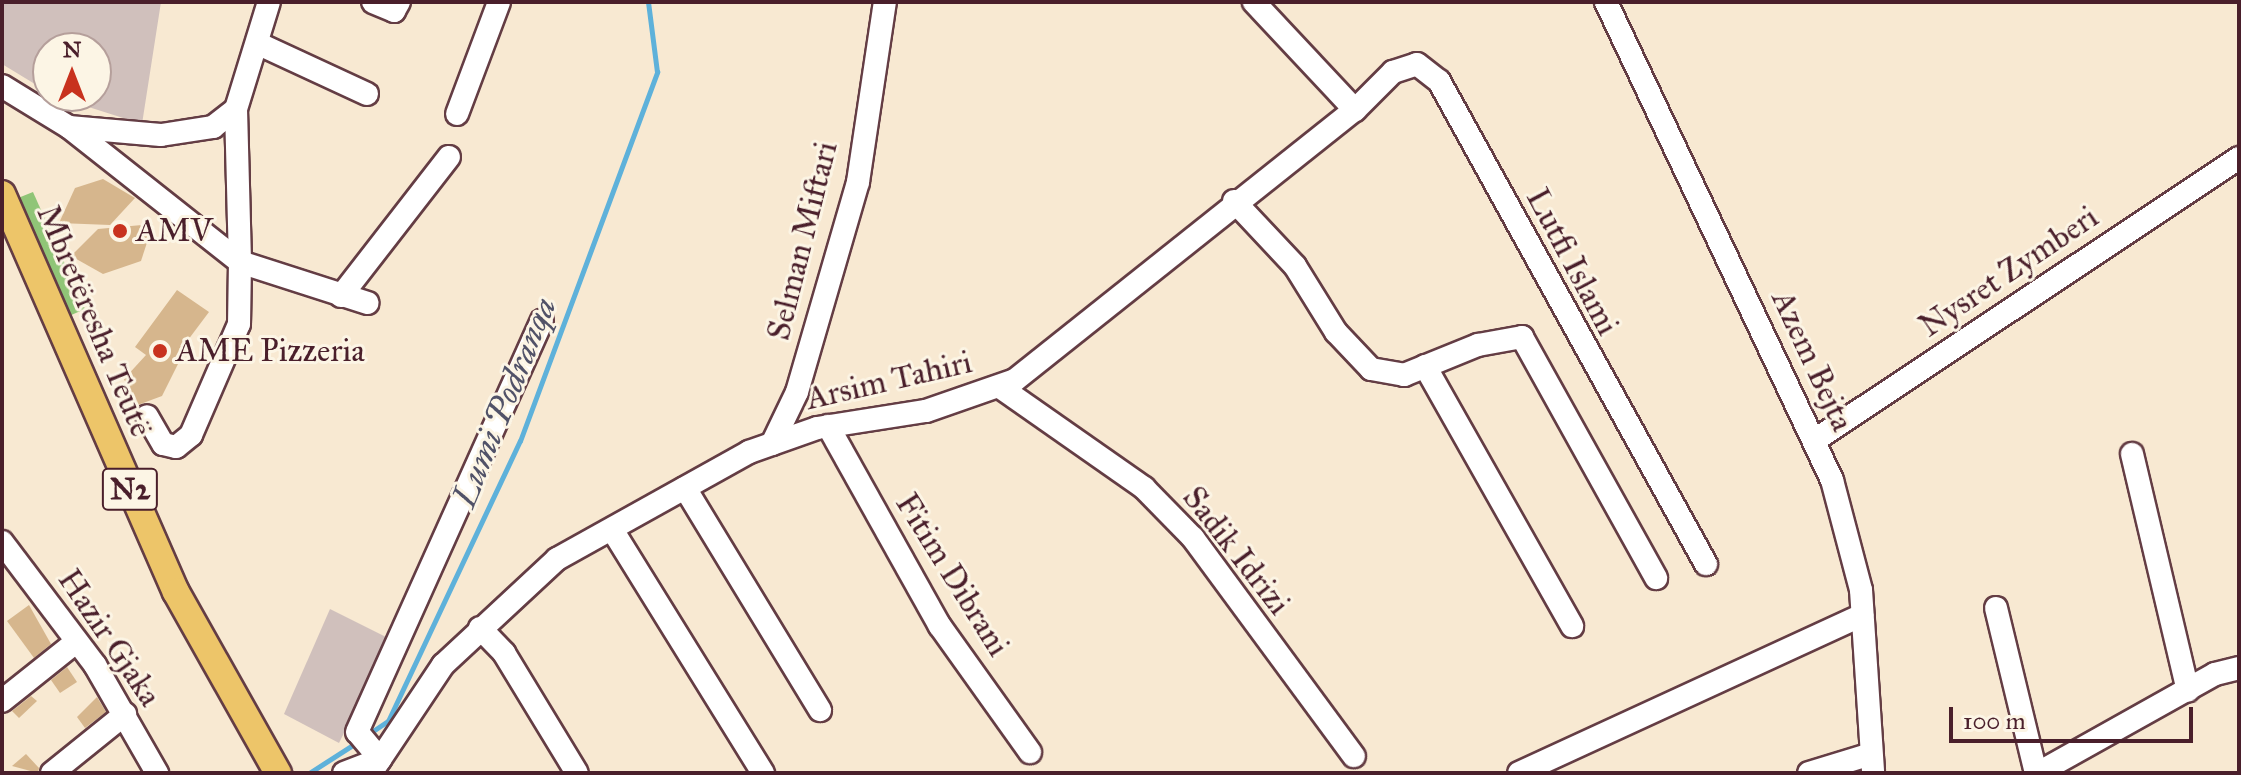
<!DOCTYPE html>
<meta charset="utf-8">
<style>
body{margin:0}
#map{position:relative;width:2241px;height:775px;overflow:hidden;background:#f8e9d2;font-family:"IM FELL Great Primer",serif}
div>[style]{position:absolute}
.industrial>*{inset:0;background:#d0c0bc}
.green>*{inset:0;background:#90c577}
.stream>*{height:5px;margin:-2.5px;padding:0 2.5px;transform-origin:2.5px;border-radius:2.5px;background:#5eb1da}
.building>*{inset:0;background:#d6b68d}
.roads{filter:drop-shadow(2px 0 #643d44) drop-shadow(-2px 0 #643d44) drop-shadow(0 2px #643d44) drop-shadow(0 -2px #643d44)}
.minor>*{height:22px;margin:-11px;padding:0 11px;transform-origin:11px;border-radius:11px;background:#fff}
.major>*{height:26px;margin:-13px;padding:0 13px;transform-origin:13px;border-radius:13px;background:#edc569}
.dots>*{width:22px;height:22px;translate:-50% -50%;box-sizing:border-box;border:4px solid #fcf5e5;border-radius:50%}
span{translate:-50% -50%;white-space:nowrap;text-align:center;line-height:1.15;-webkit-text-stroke:6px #fcf5e5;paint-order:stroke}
.shield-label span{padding:2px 6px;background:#fcf5e5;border:2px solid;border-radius:6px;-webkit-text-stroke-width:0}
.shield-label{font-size:30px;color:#4a1f2b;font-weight:700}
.poi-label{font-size:32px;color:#4a1f2b}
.left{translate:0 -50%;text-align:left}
.street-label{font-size:32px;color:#4a1f2b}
.water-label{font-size:34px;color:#515268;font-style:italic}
.frame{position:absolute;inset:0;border:4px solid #4a1f2b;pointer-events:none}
.north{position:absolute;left:32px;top:32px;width:80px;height:80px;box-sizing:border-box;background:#fcf5e5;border:2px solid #b59f9b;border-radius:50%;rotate:0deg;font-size:22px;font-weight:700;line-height:32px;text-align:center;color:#4a1f2b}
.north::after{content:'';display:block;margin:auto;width:28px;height:36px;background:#c8321e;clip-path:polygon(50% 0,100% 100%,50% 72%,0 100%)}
.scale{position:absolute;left:1949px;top:707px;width:244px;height:36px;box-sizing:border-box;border:4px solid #4a1f2b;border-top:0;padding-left:10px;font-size:24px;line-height:28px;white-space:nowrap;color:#4a1f2b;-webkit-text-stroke:6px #fcf5e5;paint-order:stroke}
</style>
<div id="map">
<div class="industrial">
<i style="clip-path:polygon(2px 2px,161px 2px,142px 124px,54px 96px,96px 96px,96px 48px,48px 48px,48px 92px,2px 64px)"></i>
<i style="clip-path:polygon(330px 609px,390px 639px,339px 743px,284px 714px)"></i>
</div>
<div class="green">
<i style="clip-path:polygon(33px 192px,85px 309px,69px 316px,18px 198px)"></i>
</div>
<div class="stream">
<i style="left:367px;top:735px;width:25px;rotate:-34deg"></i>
<i style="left:388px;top:721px;width:310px;rotate:-64.8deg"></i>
<i style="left:520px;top:441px;width:394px;rotate:-69.6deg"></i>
<i style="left:657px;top:72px;width:71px;rotate:-97.3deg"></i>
<i style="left:309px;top:773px;width:59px;rotate:-32.6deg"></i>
</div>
<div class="building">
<i style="clip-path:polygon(103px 179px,135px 198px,110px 225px,59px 223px,75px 188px)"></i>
<i style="clip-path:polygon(153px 224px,141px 261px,103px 274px,71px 256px,98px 229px)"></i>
<i style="clip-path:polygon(177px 290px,209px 312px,173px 360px,178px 364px,162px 396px,135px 406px,124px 379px,146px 355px,135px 347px)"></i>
<i style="clip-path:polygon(29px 605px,51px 644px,34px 658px,7px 621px)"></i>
<i style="clip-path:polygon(67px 667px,77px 682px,60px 693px,51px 680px)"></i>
<i style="clip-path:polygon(31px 696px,37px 701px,19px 718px,12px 711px)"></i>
<i style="clip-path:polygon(97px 697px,106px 712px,85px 728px,77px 717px)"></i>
<i style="clip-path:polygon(26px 754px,39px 768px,38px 773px,12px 766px)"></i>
</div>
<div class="roads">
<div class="minor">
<i style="left:373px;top:2px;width:23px;rotate:23deg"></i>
<i style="left:394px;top:11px;width:10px;rotate:-61deg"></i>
<i style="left:1606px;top:2px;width:529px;rotate:64.7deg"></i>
<i style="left:1832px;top:480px;width:114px;rotate:75.2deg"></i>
<i style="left:1861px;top:590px;width:183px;rotate:86.2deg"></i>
<i style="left:259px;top:44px;width:119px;rotate:24.8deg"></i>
<i style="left:2px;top:86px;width:79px;rotate:31.5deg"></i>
<i style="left:69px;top:127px;width:92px;rotate:5deg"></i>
<i style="left:161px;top:135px;width:53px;rotate:-8.7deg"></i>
<i style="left:213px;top:127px;width:29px;rotate:-38deg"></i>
<i style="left:236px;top:109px;width:112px;rotate:-72.9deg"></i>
<i style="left:236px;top:109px;width:153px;rotate:88.5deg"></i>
<i style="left:240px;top:262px;width:134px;rotate:17.8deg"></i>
<i style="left:1355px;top:110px;width:54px;rotate:-45deg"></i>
<i style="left:1393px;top:72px;width:25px;rotate:-18deg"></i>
<i style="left:1417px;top:64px;width:28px;rotate:38deg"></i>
<i style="left:1439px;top:81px;width:552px;rotate:61.07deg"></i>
<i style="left:457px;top:114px;width:120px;rotate:-69.4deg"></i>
<i style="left:69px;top:127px;width:218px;rotate:38.3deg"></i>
<i style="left:240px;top:262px;width:62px;rotate:90.9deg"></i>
<i style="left:239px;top:324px;width:121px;rotate:113.4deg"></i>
<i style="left:191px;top:435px;width:19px;rotate:141deg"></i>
<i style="left:176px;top:447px;width:13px;rotate:-167deg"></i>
<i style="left:163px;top:444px;width:32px;rotate:-120deg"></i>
<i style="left:1234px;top:201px;width:89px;rotate:46.8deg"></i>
<i style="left:1295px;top:266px;width:78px;rotate:58.2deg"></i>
<i style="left:1336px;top:332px;width:51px;rotate:46.6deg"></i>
<i style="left:1371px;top:369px;width:34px;rotate:10deg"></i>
<i style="left:1404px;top:375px;width:80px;rotate:-22.1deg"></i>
<i style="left:1478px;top:345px;width:45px;rotate:-10.3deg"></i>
<i style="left:1522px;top:337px;width:276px;rotate:60.9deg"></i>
<i style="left:341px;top:296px;width:176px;rotate:-52.2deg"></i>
<i style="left:1425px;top:366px;width:299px;rotate:60.5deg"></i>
<i style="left:1000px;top:387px;width:176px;rotate:35deg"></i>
<i style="left:1144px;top:488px;width:70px;rotate:45.6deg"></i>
<i style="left:1193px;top:538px;width:271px;rotate:53.6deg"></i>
<i style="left:828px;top:426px;width:229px;rotate:60.8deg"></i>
<i style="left:940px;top:626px;width:155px;rotate:54.5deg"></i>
<i style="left:1815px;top:440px;width:509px;rotate:-33.63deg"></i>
<i style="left:772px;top:444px;width:58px;rotate:-64.3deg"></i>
<i style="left:797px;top:392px;width:219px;rotate:-73.8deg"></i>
<i style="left:858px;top:182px;width:182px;rotate:-81.5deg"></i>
<i style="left:2132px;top:454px;width:243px;rotate:76.7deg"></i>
<i style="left:685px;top:488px;width:260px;rotate:58.7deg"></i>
<i style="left:613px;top:531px;width:285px;rotate:58.2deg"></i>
<i style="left:2px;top:542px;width:154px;rotate:52.9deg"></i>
<i style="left:95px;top:665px;width:125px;rotate:60.1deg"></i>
<i style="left:1996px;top:608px;width:170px;rotate:76.4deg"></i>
<i style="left:480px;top:628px;width:35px;rotate:46deg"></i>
<i style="left:504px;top:653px;width:140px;rotate:58.7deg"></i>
<i style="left:2px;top:701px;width:95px;rotate:-38.6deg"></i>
<i style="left:52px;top:773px;width:94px;rotate:-38.9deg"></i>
<i style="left:344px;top:773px;width:39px;rotate:-21deg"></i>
<i style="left:380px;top:759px;width:35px;rotate:-130deg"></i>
<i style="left:357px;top:732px;width:451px;rotate:-65.8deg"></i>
<i style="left:371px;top:773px;width:130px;rotate:-56.3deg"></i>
<i style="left:443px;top:665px;width:156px;rotate:-42.9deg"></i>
<i style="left:557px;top:559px;width:220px;rotate:-29.1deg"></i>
<i style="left:749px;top:452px;width:72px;rotate:-19.4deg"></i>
<i style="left:817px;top:428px;width:110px;rotate:-8.9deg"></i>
<i style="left:926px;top:411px;width:94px;rotate:-19.2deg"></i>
<i style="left:1015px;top:380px;width:434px;rotate:-38.5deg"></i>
<i style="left:1355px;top:110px;width:148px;rotate:-133.1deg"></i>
<i style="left:1519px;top:773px;width:378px;rotate:-24.7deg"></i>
<i style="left:1809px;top:773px;width:65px;rotate:-17deg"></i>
<i style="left:2038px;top:773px;width:203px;rotate:-29.2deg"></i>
<i style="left:2215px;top:674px;width:25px;rotate:-14deg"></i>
</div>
<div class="major">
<i style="left:2px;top:194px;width:434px;rotate:66.4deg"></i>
<i style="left:176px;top:592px;width:208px;rotate:60.6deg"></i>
</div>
</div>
<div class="dots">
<i style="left:120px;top:231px;background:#c8321e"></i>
<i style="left:160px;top:351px;background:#c8321e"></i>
</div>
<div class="shield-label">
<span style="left:130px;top:489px">N2</span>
</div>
<div class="poi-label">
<span class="left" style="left:136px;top:231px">AMV</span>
<span class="left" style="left:176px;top:351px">AME Pizzeria</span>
</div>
<div class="street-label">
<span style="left:803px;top:241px;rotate:-76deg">Selman Miftari</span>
<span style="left:1572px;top:262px;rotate:62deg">Lutfi Islami</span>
<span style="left:2009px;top:272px;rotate:-34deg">Nysret Zymberi</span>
<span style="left:94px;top:321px;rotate:67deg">Mbretëresha Teutë</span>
<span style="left:1812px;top:361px;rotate:65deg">Azem Bejta</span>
<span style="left:889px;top:381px;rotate:-13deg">Arsim Tahiri</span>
<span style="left:1236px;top:551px;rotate:52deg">Sadik Idrizi</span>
<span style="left:952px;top:575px;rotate:58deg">Fitim Dibrani</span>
<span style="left:109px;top:638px;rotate:56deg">Hazir Gjaka</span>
</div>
<div class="water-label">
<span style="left:504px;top:402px;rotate:-68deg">Lumi Podranqa</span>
</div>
<div class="frame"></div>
<div class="north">N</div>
<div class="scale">100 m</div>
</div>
